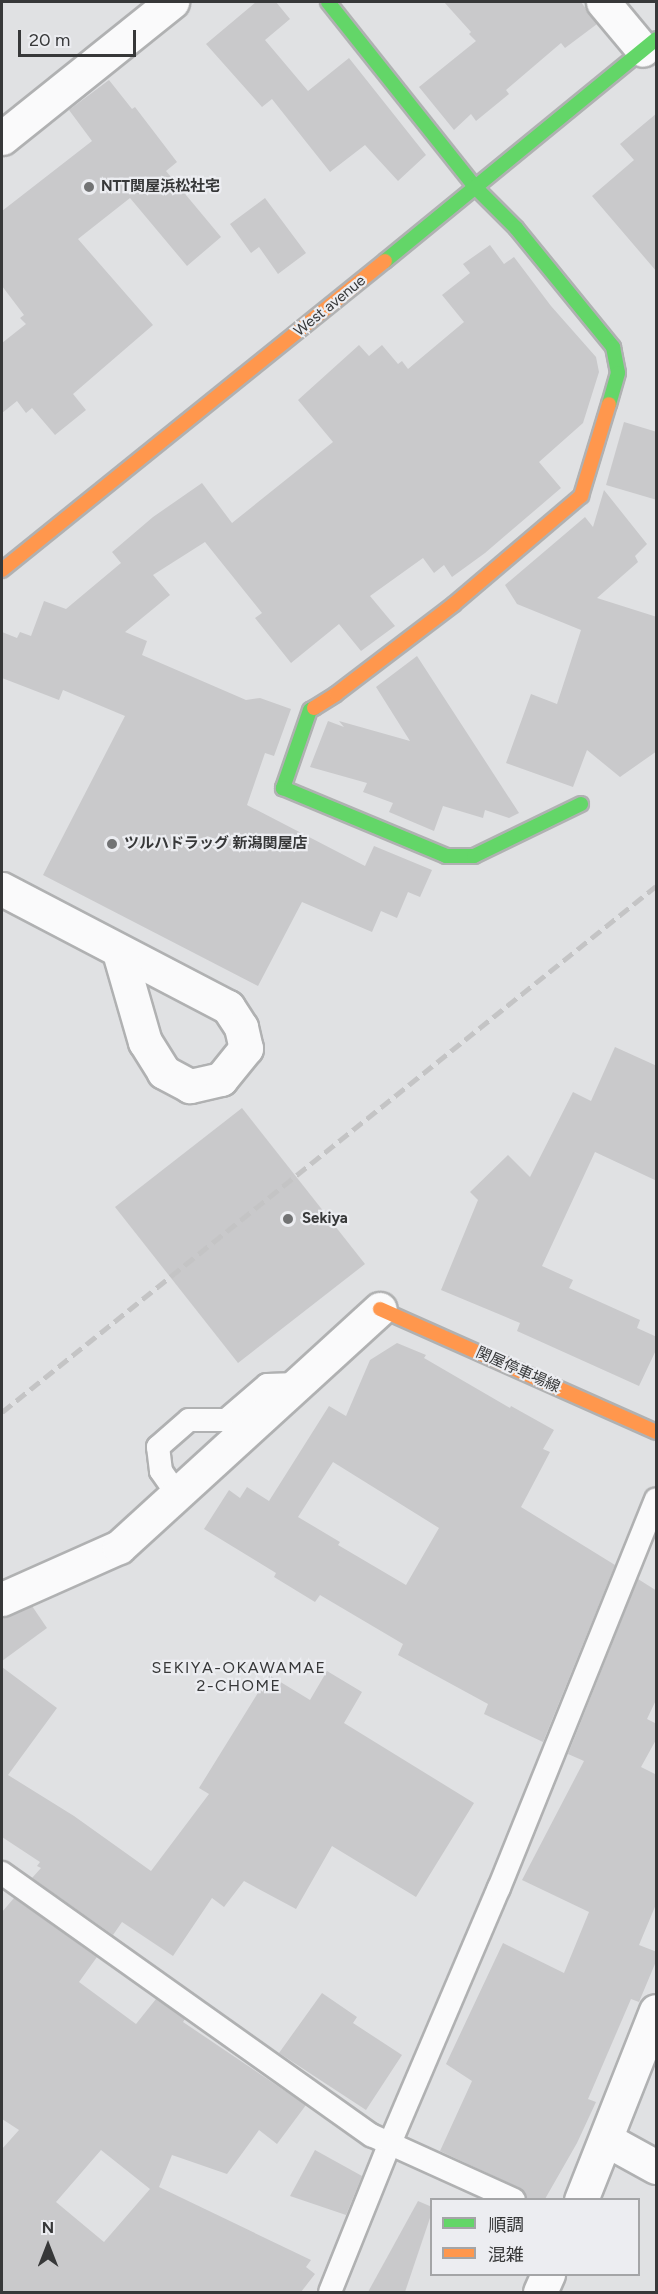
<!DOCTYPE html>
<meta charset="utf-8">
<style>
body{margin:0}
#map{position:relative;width:658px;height:2294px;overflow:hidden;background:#e0e1e3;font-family:Figtree,"Noto Sans JP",sans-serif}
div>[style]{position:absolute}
.building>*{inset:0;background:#c9c9cb}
.roads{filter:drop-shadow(2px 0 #b0b1b2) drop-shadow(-2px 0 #b0b1b2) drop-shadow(0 2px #b0b1b2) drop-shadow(0 -2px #b0b1b2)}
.lane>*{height:22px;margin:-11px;padding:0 11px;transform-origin:11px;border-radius:11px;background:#fafafb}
.street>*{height:33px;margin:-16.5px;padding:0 16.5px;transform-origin:16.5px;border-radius:16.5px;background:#fafafb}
.fast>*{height:14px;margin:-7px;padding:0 7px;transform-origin:7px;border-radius:7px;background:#63d668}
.slow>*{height:14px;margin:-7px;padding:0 7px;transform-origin:7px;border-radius:7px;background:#ff974d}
.rail>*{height:4.5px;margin-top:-2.25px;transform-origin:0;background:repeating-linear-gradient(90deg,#c4c4c5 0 12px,transparent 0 18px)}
.dots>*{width:16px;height:16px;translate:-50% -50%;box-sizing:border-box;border:3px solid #ecedf1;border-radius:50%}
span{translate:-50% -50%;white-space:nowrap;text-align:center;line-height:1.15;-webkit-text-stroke:4.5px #ecedf1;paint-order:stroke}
.poi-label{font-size:15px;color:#373839;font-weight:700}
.left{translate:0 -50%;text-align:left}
.street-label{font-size:15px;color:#373839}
.neighbourhood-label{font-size:16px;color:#373839;letter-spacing:1.5px}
.frame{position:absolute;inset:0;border:3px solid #373839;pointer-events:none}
.legend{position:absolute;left:430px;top:2198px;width:210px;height:78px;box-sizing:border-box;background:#ecedf1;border:2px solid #a4a5a7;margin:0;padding:8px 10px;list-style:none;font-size:18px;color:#373839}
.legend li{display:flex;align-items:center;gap:12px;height:30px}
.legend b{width:30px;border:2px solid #a4a5a7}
.north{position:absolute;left:18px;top:2216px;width:60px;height:60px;-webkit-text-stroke:4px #ecedf1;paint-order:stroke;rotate:0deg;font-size:16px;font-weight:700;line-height:24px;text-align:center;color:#373839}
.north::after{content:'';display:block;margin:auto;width:21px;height:27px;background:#373839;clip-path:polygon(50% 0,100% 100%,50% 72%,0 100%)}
.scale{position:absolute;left:18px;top:30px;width:118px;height:27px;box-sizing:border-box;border:3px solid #373839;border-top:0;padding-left:8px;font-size:18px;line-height:21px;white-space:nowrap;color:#373839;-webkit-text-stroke:4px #ecedf1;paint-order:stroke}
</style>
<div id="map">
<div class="building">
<i style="clip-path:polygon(256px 2px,276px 2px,290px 19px,265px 40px,308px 91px,349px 58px,426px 155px,398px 181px,365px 145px,330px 172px,272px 99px,262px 107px,206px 44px)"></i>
<i style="clip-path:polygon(444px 2px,581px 2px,597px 24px,565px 48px,561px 43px,506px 90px,509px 94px,476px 121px,471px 114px,454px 130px,419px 87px,476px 41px,469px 34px,471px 32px)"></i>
<i style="clip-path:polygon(109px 80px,132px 109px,135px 107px,177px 162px,166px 171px,221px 237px,187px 266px,130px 198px,78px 239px,153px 325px,73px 394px,86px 410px,55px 435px,32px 408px,26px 413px,17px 401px,2px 413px,2px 343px,26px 324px,20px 318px,24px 315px,2px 286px,2px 211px,92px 141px,69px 110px)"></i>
<i style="clip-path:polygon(657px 113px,657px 272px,592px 196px,634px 160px,620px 144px)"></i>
<i style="clip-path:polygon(265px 198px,306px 253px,278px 274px,259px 247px,251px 253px,230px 224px)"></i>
<i style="clip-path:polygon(490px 245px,504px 264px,514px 257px,551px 306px,596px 357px,599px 372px,583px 423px,539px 462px,561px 488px,485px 553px,452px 577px,444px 565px,434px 573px,423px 558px,370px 596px,395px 626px,361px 651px,339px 624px,291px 663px,255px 618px,262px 613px,205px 542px,153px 575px,170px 595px,125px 632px,147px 641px,142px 655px,246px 700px,260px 698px,291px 709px,274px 756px,265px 753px,247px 805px,365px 866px,374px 846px,432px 870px,420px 897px,408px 892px,397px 918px,381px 911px,372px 932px,302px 902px,258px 986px,43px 875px,125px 716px,63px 690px,59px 700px,2px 678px,2px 632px,17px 638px,20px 632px,31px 636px,44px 601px,66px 609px,121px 563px,112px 552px,153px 517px,202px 483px,232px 523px,333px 442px,298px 400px,359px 345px,369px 356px,382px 345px,398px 364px,402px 361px,408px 369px,464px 322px,442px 295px,470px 273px,463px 264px)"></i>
<i style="clip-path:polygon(624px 422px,657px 432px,657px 500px,606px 485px)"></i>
<i style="clip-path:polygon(604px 490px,647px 544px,635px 556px,638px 562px,597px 598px,657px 617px,657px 751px,620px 777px,587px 750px,573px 787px,506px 763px,531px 694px,557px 704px,581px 630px,517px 604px,505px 585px,585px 517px,593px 527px)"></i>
<i style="clip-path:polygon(417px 656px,519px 813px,509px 818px,485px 810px,483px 818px,443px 806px,434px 831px,389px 812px,393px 803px,363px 792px,367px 783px,310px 767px,328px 721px,344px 727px,339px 721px,410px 741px,376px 687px)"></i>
<i style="clip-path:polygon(615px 1047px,657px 1066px,657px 1181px,595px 1152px,542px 1266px,573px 1280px,569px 1288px,640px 1320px,637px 1328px,657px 1337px,657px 1348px,639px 1386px,517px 1331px,520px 1323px,441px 1290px,478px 1200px,470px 1192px,508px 1155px,530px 1177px,573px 1092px,591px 1101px)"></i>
<i style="clip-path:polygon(242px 1108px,365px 1264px,238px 1363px,115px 1207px)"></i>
<i style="clip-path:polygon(evenodd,397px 1343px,426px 1355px,424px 1358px,510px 1408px,511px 1406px,554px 1430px,543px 1449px,550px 1452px,521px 1507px,615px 1565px,543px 1742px,484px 1714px,488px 1704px,398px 1655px,403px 1644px,320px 1595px,315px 1602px,274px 1577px,276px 1573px,204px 1529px,229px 1490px,240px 1498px,247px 1487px,269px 1501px,329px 1406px,346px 1416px,370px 1360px,397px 1343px,333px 1462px,439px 1528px,406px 1585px,338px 1545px,340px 1542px,298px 1517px,333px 1462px)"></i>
<i style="clip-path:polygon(638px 1579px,657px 1591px,657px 1698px,647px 1719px,657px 1724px,657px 1738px,641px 1767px,657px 1775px,657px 1902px,639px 1945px,657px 1952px,657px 1959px,639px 2002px,631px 1999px,588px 2099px,596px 2102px,577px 2143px,545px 2199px,527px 2199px,520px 2188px,440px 2151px,472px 2081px,446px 2064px,503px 1943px,564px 1973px,589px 1912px,522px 1880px,584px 1761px,568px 1754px)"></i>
<i style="clip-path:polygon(32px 1606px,47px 1628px,2px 1661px,2px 1617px)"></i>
<i style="clip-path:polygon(2px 1667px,57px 1708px,8px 1775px,74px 1816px,151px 1871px,209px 1794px,199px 1788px,269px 1675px,310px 1700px,327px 1671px,362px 1692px,344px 1723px,474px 1803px,416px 1897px,332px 1846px,296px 1909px,244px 1881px,224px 1907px,212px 1898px,173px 1956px,122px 1922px,113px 1935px,32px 1878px,41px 1868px,37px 1866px,40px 1862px,2px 1837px)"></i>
<i style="clip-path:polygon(evenodd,14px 1898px,97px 1957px,79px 1982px,136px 2024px,156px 1999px,185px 2019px,183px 2022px,306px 2105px,277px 2144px,259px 2130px,227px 2174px,172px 2155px,159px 2187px,311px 2260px,306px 2267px,315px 2274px,301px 2292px,2px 2292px,2px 2149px,19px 2130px,2px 2119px,2px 1912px,14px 1898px,101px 2150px,150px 2189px,104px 2242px,56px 2202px,101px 2150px)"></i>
<i style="clip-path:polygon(322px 1993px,357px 2017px,353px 2023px,402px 2055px,366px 2110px,279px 2053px)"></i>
<i style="clip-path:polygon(315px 2150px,362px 2176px,346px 2215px,290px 2196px)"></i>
<i style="clip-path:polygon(418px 2201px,432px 2207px,432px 2212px,405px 2292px,368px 2292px)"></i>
</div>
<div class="roads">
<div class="lane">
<i style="left:177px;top:1494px;width:28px;rotate:-125deg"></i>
<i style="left:161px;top:1471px;width:24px;rotate:-97deg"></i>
<i style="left:158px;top:1447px;width:41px;rotate:-41.1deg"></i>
<i style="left:189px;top:1420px;width:37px"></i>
<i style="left:226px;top:1420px;width:54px;rotate:-40.5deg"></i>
<i style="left:267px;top:1385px;width:30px;rotate:-2deg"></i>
<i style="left:2px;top:1873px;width:453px;rotate:35.4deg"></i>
<i style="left:371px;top:2135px;width:157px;rotate:24.4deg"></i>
<i style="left:330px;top:2292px;width:161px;rotate:-68.1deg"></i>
<i style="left:390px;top:2143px;width:277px;rotate:-66.9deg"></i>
<i style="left:499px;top:1888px;width:419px;rotate:-68deg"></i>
</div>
<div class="street">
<i style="left:603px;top:2px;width:62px;rotate:50.2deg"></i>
<i style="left:2px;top:138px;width:218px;rotate:-38.7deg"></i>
<i style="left:2px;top:889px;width:255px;rotate:27.6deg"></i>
<i style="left:228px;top:1007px;width:24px;rotate:57deg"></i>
<i style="left:241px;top:1027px;width:22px;rotate:77deg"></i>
<i style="left:246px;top:1048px;width:40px;rotate:129deg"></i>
<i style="left:221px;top:1079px;width:32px;rotate:167deg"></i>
<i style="left:190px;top:1086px;width:30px;rotate:-152deg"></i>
<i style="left:164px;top:1072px;width:36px;rotate:-122deg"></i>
<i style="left:145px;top:1042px;width:94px;rotate:-106.1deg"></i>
<i style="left:2px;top:1599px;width:128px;rotate:-24deg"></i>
<i style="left:119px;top:1547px;width:353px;rotate:-42.4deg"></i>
<i style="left:607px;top:2140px;width:56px;rotate:28.9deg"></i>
<i style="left:581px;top:2200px;width:203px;rotate:-68.4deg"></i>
<i style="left:540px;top:2292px;width:20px;rotate:-66deg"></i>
</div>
<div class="fast">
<i style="left:328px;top:2px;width:238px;rotate:51.5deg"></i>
<i style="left:476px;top:188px;width:57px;rotate:45deg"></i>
<i style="left:516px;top:228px;width:154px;rotate:50.8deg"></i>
<i style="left:613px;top:347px;width:26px;rotate:79deg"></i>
<i style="left:618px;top:373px;width:32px;rotate:106deg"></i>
<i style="left:385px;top:261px;width:350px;rotate:-39.3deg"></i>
<i style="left:314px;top:708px;width:4px;rotate:153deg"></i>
<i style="left:310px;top:710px;width:83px;rotate:109.1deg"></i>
<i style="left:283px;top:788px;width:177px;rotate:22.6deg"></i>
<i style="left:446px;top:856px;width:28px"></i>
<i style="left:474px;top:856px;width:119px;rotate:-25.9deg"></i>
</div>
<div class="slow">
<i style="left:2px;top:570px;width:492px;rotate:-38.9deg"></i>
<i style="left:314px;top:708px;width:26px;rotate:-32deg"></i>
<i style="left:336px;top:694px;width:148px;rotate:-37.3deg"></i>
<i style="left:454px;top:604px;width:167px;rotate:-40.4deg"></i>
<i style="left:581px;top:496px;width:96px;rotate:-73.1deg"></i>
<i style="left:380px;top:1309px;width:302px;rotate:24deg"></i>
</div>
</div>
<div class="rail">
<i style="left:2px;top:1412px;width:839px;rotate:-38.81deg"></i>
</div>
<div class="dots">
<i style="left:89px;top:187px;background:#727374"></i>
<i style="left:112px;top:844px;background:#727374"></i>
<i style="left:288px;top:1219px;background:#727374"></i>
</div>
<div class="poi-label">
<span class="left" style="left:101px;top:187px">NTT関屋浜松社宅</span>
<span class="left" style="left:124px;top:844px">ツルハドラッグ 新潟関屋店</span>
<span class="left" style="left:302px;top:1219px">Sekiya</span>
</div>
<div class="street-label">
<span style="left:330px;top:306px;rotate:-39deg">West avenue</span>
<span style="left:518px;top:1370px;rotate:24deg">関屋停車場線</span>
</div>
<div class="neighbourhood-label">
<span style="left:239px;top:1677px">SEKIYA-OKAWAMAE<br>2-CHOME</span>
</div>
<div class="frame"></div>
<ul class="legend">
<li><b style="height:8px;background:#63d668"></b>順調</li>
<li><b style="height:8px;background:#ff974d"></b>混雑</li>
</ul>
<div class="north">N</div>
<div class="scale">20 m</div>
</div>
